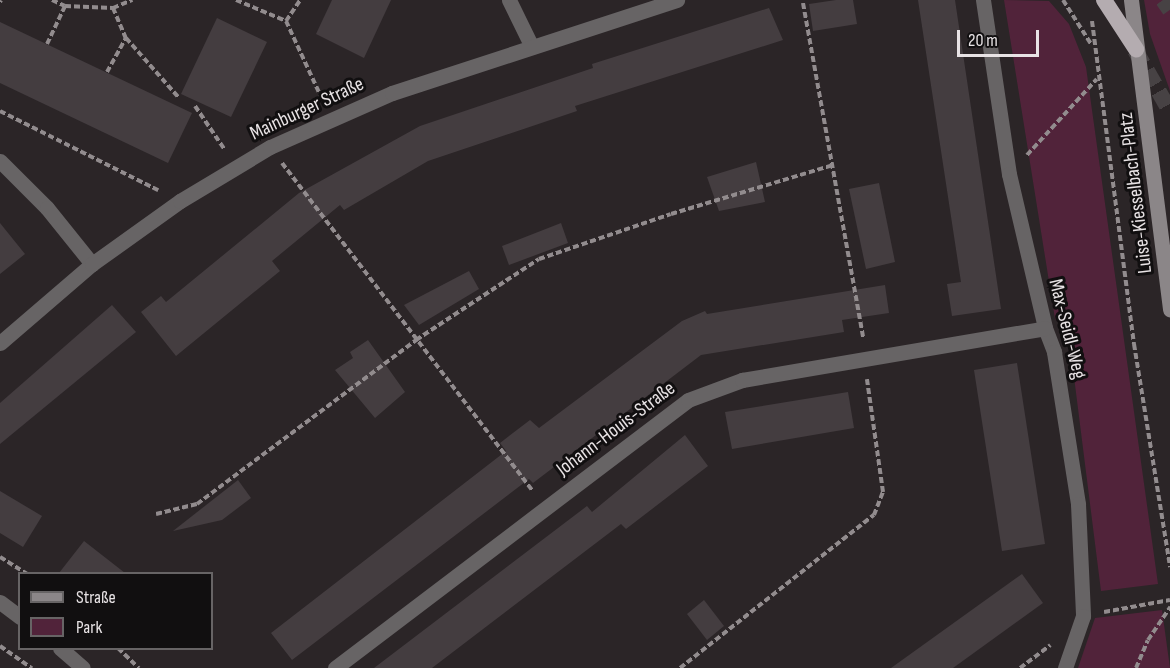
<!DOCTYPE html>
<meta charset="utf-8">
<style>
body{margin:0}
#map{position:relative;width:1170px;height:668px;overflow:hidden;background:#2b2527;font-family:"Sofia Sans Condensed",sans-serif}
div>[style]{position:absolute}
.green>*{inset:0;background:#51233a}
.building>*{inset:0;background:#443d40}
.trunk-tunnel>*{height:16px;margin-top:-8px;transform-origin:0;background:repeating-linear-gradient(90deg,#474244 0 16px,transparent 0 24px)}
.path>*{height:4px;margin-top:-2px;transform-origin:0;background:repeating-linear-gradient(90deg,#928c8e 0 6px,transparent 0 9px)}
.minor>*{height:15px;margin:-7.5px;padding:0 7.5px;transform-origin:7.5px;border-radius:7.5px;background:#676465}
.secondary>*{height:15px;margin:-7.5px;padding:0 7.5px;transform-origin:7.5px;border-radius:7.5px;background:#8b8688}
.trunk>*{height:16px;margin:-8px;padding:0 8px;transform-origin:8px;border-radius:8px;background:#b4acb0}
span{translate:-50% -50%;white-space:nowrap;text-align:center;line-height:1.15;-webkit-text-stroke:6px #110f10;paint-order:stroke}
.street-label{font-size:20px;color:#e8e3e5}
.legend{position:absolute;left:18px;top:572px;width:195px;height:78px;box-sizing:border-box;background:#110f10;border:2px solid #676465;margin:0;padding:8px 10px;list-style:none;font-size:18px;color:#e8e3e5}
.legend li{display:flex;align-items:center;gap:12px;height:30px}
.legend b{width:30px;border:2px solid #676465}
.scale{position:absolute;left:957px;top:30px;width:82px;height:27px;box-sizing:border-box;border:3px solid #e8e3e5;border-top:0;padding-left:8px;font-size:18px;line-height:21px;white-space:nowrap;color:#e8e3e5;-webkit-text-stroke:4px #110f10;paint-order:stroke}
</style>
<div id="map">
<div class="green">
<i style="clip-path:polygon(1004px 0,1049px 1px,1069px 24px,1086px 67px,1158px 584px,1101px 591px,1070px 345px,1064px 328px,1055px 319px)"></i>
<i style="clip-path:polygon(1144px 0,1170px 0,1170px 91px,1150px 34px)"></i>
<i style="clip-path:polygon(1162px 610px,1170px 668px,1078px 668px,1095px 618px)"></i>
</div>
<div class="building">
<i style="clip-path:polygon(332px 0,391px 0,364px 58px,316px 34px)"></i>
<i style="clip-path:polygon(836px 0,853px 0,857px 24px,813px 31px,809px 4px)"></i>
<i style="clip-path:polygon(918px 0,955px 0,1001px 309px,952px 316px,947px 284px,961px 282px)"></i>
<i style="clip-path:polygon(769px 8px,783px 40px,575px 106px,577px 111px,428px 161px,344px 210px,340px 205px,272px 261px,280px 271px,176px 356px,141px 312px,161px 296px,166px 302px,299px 193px,420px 126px,593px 68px,592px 64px)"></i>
<i style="clip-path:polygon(217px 18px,267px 42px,231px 117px,181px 94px)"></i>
<i style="clip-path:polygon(0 22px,192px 113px,168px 163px,0 83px)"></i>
<i style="clip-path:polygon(756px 162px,765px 202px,719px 211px,707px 177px)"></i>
<i style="clip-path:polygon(879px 183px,895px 262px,866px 269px,849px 189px)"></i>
<i style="clip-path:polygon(0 223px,25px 254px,0 274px)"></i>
<i style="clip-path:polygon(561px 223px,568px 243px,509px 265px,502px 246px)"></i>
<i style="clip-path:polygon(469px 271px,479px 289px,419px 325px,404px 305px)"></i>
<i style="clip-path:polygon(885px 285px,889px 313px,842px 320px,844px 332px,701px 355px,533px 483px,529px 479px,292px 660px,271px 633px,506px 451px,500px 443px,530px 420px,539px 428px,682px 321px,705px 311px,707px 314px)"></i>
<i style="clip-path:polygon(112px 305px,136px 332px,0 444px,0 403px)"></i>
<i style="clip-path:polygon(368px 340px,405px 392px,375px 418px,335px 370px,353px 358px,350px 352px)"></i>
<i style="clip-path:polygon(1017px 363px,1045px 544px,1002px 551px,974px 370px)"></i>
<i style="clip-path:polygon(848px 392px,854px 428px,732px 449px,725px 412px)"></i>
<i style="clip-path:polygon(685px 435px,708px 466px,626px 529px,621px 524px,432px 668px,374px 668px,587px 506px,592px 512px)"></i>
<i style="clip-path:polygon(238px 480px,251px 498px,222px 520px,173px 531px)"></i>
<i style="clip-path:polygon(0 491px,42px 516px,23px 547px,0 533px)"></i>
<i style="clip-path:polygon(84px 541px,125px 573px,59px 573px)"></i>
<i style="clip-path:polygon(1022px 574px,1043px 603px,953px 668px,891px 668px)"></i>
<i style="clip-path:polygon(704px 600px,724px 626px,707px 640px,687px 614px)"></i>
</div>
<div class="trunk-tunnel">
<i style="left:1163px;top:0;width:12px;rotate:55deg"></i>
<i style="left:1135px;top:50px;width:70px;rotate:60.2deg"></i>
</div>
<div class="path">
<i style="left:52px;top:0;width:14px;rotate:25deg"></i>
<i style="left:65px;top:6px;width:48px;rotate:2.4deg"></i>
<i style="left:113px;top:8px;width:21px;rotate:-23deg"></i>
<i style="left:236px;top:0;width:54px;rotate:22.8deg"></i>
<i style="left:286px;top:21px;width:88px;rotate:65.2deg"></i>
<i style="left:1063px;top:0;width:52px;rotate:57.5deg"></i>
<i style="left:0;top:2px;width:2px;rotate:-63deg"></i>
<i style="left:803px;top:3px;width:340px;rotate:79.8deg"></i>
<i style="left:113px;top:8px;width:33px;rotate:67deg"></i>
<i style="left:126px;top:38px;width:80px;rotate:48.5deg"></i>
<i style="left:286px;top:21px;width:25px;rotate:-56deg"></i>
<i style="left:1092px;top:21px;width:326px;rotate:82.6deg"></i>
<i style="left:1134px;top:344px;width:226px;rotate:80.8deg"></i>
<i style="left:47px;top:44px;width:42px;rotate:-64.7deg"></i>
<i style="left:107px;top:72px;width:39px;rotate:-61deg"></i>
<i style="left:195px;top:106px;width:53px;rotate:55.7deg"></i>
<i style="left:0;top:111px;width:177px;rotate:26.6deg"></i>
<i style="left:1027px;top:155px;width:103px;rotate:-47.4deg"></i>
<i style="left:282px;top:163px;width:413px;rotate:52.6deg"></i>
<i style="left:156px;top:514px;width:42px;rotate:-13.7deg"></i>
<i style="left:197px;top:504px;width:274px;rotate:-36.8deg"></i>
<i style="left:416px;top:340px;width:147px;rotate:-33.4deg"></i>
<i style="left:539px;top:259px;width:139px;rotate:-18.8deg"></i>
<i style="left:671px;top:214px;width:169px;rotate:-16.8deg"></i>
<i style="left:0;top:557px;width:32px;rotate:32deg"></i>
<i style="left:1104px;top:612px;width:67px;rotate:-10.3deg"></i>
<i style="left:0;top:646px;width:39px;rotate:35deg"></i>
<i style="left:118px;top:648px;width:29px;rotate:44deg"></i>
<i style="left:680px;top:668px;width:247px;rotate:-38.3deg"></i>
<i style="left:874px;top:515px;width:25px;rotate:-69deg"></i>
<i style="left:883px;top:492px;width:114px;rotate:-98.1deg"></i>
<i style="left:1020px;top:668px;width:38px;rotate:-37deg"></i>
<i style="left:1136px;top:668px;width:30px;rotate:-67deg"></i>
<i style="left:1148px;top:640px;width:40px;rotate:-56deg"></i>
</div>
<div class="minor">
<i style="left:509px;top:0;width:52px;rotate:63.9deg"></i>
<i style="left:983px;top:0;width:176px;rotate:81.5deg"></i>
<i style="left:1009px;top:174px;width:158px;rotate:76.8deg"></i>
<i style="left:1045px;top:328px;width:26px;rotate:69deg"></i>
<i style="left:1054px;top:352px;width:154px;rotate:81deg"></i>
<i style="left:1078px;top:504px;width:112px;rotate:87.4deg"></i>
<i style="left:1083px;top:616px;width:55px;rotate:109.1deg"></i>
<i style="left:0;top:161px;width:66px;rotate:45deg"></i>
<i style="left:47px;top:208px;width:72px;rotate:51.2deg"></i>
<i style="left:0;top:343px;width:121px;rotate:-40.7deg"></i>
<i style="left:92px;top:264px;width:108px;rotate:-35.6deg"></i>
<i style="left:180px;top:201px;width:105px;rotate:-31deg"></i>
<i style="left:270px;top:147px;width:133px;rotate:-23.9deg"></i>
<i style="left:392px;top:93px;width:300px;rotate:-18.1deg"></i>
<i style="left:0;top:602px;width:25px;rotate:37deg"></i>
<i style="left:60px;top:648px;width:30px;rotate:41deg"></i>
<i style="left:335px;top:668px;width:443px;rotate:-37.2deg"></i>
<i style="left:688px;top:400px;width:58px;rotate:-20.3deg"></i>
<i style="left:742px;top:380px;width:307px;rotate:-9.7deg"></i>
</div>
<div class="secondary">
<i style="left:1131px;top:0;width:312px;rotate:82.8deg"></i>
</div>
<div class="trunk">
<i style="left:1104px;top:0;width:59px;rotate:56.9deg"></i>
</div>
<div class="street-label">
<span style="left:307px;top:109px;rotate:-25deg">Mainburger Straße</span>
<span style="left:1136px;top:193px;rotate:-97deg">Luise-Kiesselbach-Platz</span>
<span style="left:1067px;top:329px;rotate:76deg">Max-Seidl-Weg</span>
<span style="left:616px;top:429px;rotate:-37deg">Johann-Houis-Straße</span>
</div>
<ul class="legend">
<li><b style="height:8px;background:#8b8688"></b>Straße</li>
<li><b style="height:16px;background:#51233a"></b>Park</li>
</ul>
<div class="scale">20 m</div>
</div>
